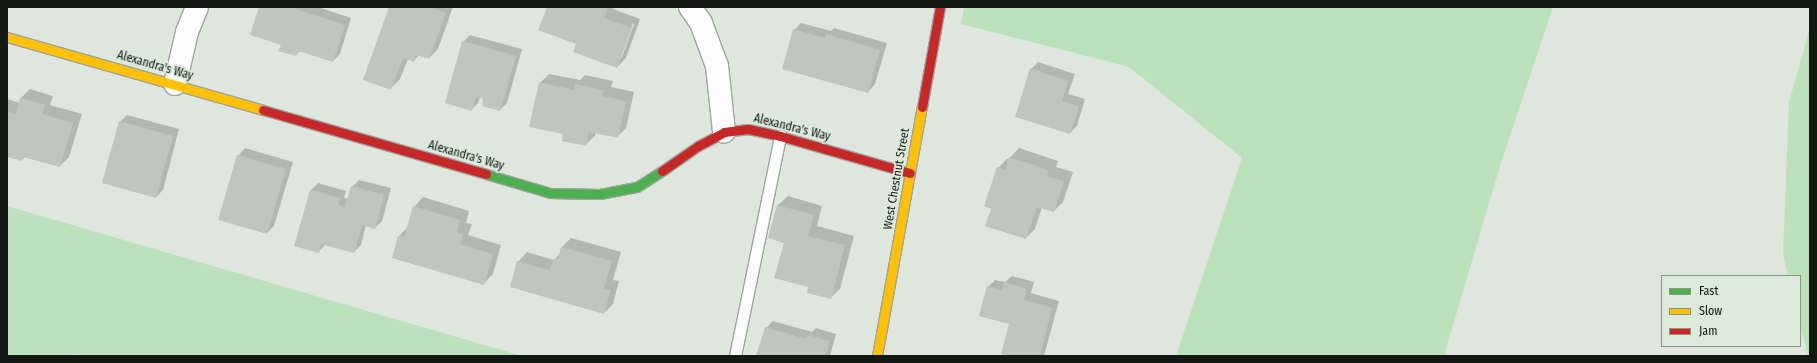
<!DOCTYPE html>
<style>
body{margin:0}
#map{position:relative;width:1817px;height:363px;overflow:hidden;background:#dee6de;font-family:"Fira Sans Condensed",sans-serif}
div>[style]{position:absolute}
.green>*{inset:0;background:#bce2bc}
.shadow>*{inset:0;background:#0003}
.building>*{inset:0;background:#bfc5bf}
.roads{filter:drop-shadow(1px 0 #9ea49e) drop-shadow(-1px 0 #9ea49e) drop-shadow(0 1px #9ea49e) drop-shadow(0 -1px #9ea49e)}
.lane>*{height:11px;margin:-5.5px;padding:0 5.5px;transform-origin:5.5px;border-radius:5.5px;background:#fafbfa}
.street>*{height:22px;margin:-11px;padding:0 11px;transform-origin:11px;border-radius:11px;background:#fafbfa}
.fast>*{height:9px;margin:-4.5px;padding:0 4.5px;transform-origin:4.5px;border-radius:4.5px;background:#4caf50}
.slow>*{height:9px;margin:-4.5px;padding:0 4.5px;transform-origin:4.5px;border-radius:4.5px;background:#ffc107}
.jam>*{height:9px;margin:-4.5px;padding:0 4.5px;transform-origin:4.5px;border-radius:4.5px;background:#c62828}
span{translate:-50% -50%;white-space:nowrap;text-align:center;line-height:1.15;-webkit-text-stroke:3.5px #dbeada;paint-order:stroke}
.street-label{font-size:12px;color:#131812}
.frame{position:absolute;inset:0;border:8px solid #131812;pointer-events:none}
.legend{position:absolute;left:1661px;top:275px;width:140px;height:72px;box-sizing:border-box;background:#dbeada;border:1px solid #8b968a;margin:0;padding:5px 7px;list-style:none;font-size:12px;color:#131812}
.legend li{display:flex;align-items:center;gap:8px;height:20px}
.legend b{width:20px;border:1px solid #8b968a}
</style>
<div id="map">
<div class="green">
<i style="clip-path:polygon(964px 7px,1553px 7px,1500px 166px,1444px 356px,1176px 356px,1242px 158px,1129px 67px,961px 24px)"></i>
<i style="clip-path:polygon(1810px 28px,1810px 356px,1808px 356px,1800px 325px,1800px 276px,1788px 276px,1783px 254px,1789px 102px)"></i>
<i style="clip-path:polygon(7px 206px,522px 356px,84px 356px,77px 354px,69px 356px,7px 356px)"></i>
</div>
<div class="shadow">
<i style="clip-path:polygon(260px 7px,318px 7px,351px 18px,340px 54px,333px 61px,301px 50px,296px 55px,282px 44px)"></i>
<i style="clip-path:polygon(390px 7px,453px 7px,438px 49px,429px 58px,419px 55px,414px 61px,408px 59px,400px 79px,391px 88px)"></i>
<i style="clip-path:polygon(evenodd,548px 7px,613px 7px,613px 9px,640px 19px,626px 58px,617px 67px,577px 43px,548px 7px,633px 23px,634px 24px,622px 57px,620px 57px,633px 23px)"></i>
<i style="clip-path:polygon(801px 23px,831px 31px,834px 28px,887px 43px,875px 84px,868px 92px,794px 30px)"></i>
<i style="clip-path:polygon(470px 35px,522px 49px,507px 103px,500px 110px,485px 98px,480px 97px,478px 103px,471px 110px,463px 42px)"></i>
<i style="clip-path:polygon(1038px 62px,1075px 74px,1068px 94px,1085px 99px,1077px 126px,1070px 133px,1031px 69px)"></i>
<i style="clip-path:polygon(549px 74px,580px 80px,585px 75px,613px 81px,611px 87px,634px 92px,626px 128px,617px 137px,595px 132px,595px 136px,585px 145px,564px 134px,540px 83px)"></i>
<i style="clip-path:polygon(30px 89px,53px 96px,50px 105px,82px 114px,69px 157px,60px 166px,26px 156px,22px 160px,7px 156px,7px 99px,20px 103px,21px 98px)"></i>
<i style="clip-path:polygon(127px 115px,179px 129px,163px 190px,156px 197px,120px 122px)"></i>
<i style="clip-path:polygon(245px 148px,293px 162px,274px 226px,267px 233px,238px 156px)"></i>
<i style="clip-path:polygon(1019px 148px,1058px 161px,1056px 167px,1073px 172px,1063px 202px,1054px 211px,1042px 207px,1035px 229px,1026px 238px,992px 208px,998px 168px,1007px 159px,1009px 159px)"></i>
<i style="clip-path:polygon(359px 180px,391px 188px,382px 221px,375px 228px,366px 225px,361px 245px,354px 252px,325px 245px,318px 252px,311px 190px,318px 183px,346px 191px,344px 198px,349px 199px,352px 187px)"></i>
<i style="clip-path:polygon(788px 196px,822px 206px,817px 226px,854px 236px,840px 289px,830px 298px,810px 286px,785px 242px,770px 238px,778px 205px)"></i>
<i style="clip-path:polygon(423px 197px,469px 211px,466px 223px,472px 224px,468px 235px,501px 245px,493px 274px,484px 283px,399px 236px,408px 227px,414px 207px)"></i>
<i style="clip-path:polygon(571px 238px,621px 252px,613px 280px,619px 281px,613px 304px,604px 313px,518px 262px,527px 252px,554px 260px,561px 252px,562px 247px)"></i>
<i style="clip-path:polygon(1012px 276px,1034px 282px,1031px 293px,1059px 301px,1044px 356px,1014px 356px,1010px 323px,988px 287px,995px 280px,1005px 282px)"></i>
<i style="clip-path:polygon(773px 321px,812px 332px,816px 328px,836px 334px,830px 356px,757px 356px,766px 328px)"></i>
</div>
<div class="building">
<i style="clip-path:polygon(259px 7px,290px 7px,345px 25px,333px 62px,298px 51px,296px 56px,278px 51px,281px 45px,250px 35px)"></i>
<i style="clip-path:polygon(389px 7px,430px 7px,446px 13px,429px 59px,416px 55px,414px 62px,403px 58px,391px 90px,363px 80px)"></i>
<i style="clip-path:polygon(547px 7px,608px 7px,604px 18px,632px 28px,617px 68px,573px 52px,576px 44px,538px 30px)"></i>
<i style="clip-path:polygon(793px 29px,825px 38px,826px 34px,880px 50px,868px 93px,782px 69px)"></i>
<i style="clip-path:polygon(462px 41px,516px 56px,500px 111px,482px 106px,483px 99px,476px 97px,472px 111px,445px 103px)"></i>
<i style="clip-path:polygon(1030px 68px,1068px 81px,1062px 101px,1079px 106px,1070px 134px,1015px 117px)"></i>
<i style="clip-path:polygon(539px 82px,574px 90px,575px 84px,604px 90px,602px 96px,626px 101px,618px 138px,589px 132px,586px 146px,562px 141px,563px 134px,529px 127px)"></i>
<i style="clip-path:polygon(20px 98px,45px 105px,42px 114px,73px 123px,60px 167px,23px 157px,22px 161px,7px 157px,7px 111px,16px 114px)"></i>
<i style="clip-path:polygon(119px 121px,173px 136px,156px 198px,102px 183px)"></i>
<i style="clip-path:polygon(237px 155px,286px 169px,267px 234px,218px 220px)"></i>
<i style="clip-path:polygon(1009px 157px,1049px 170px,1047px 176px,1064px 181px,1054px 212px,1037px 207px,1026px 239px,985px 226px,991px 209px,984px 206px,997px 167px,1005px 170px)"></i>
<i style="clip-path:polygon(351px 186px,384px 195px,375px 229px,362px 225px,354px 253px,321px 244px,319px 253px,294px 246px,310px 190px,340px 198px,338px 205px,345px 207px)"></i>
<i style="clip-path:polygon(777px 205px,814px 215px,808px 236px,845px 245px,831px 299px,807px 293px,808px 287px,774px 278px,784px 243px,768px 238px)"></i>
<i style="clip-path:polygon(413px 206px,460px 220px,457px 232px,463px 234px,460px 244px,493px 254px,484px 285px,392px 258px,398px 236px,404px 237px)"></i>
<i style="clip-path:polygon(561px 247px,612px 261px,604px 289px,611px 290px,604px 314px,510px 287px,517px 261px,549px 270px,554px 258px,558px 259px)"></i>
<i style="clip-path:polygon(1004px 282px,1027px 289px,1024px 300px,1052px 308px,1040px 356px,1011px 356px,1001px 354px,1009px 324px,979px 316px,987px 286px,1002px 290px)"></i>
<i style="clip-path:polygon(765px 327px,806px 339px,808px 335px,830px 341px,825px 356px,756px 356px)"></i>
</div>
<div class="roads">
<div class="lane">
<i style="left:735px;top:356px;width:225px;rotate:-78.4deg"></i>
</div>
<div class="street">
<i style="left:690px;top:7px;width:19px;rotate:55deg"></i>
<i style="left:701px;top:23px;width:46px;rotate:69.6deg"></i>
<i style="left:717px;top:66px;width:66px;rotate:83.9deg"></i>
<i style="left:175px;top:84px;width:53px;rotate:-77deg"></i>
<i style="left:187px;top:32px;width:27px;rotate:-68deg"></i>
</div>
<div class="fast">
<i style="left:486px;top:174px;width:67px;rotate:16.5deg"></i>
<i style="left:550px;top:193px;width:50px;rotate:1.1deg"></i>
<i style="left:600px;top:194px;width:38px;rotate:-11deg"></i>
<i style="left:637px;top:187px;width:30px;rotate:-33deg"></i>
</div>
<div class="slow">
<i style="left:7px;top:37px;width:266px;rotate:15.9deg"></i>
<i style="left:877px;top:356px;width:253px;rotate:-79.8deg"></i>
</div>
<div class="jam">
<i style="left:922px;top:107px;width:102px;rotate:-79.8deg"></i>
<i style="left:263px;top:110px;width:232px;rotate:16deg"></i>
<i style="left:662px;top:171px;width:44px;rotate:-34.8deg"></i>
<i style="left:698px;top:146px;width:30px;rotate:-28deg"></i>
<i style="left:724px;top:132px;width:24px;rotate:-7deg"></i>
<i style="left:748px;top:129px;width:33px;rotate:12deg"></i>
<i style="left:780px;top:136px;width:135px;rotate:15.9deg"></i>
</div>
</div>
<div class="street-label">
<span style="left:155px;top:66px;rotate:16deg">Alexandra's Way</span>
<span style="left:792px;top:128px;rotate:14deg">Alexandra's Way</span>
<span style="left:466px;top:156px;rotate:16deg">Alexandra's Way</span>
<span style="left:897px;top:179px;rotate:-80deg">West Chestnut Street</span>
</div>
<div class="frame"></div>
<ul class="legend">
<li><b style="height:5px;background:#4caf50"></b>Fast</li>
<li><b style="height:5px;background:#ffc107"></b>Slow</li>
<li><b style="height:5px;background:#c62828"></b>Jam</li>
</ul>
</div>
